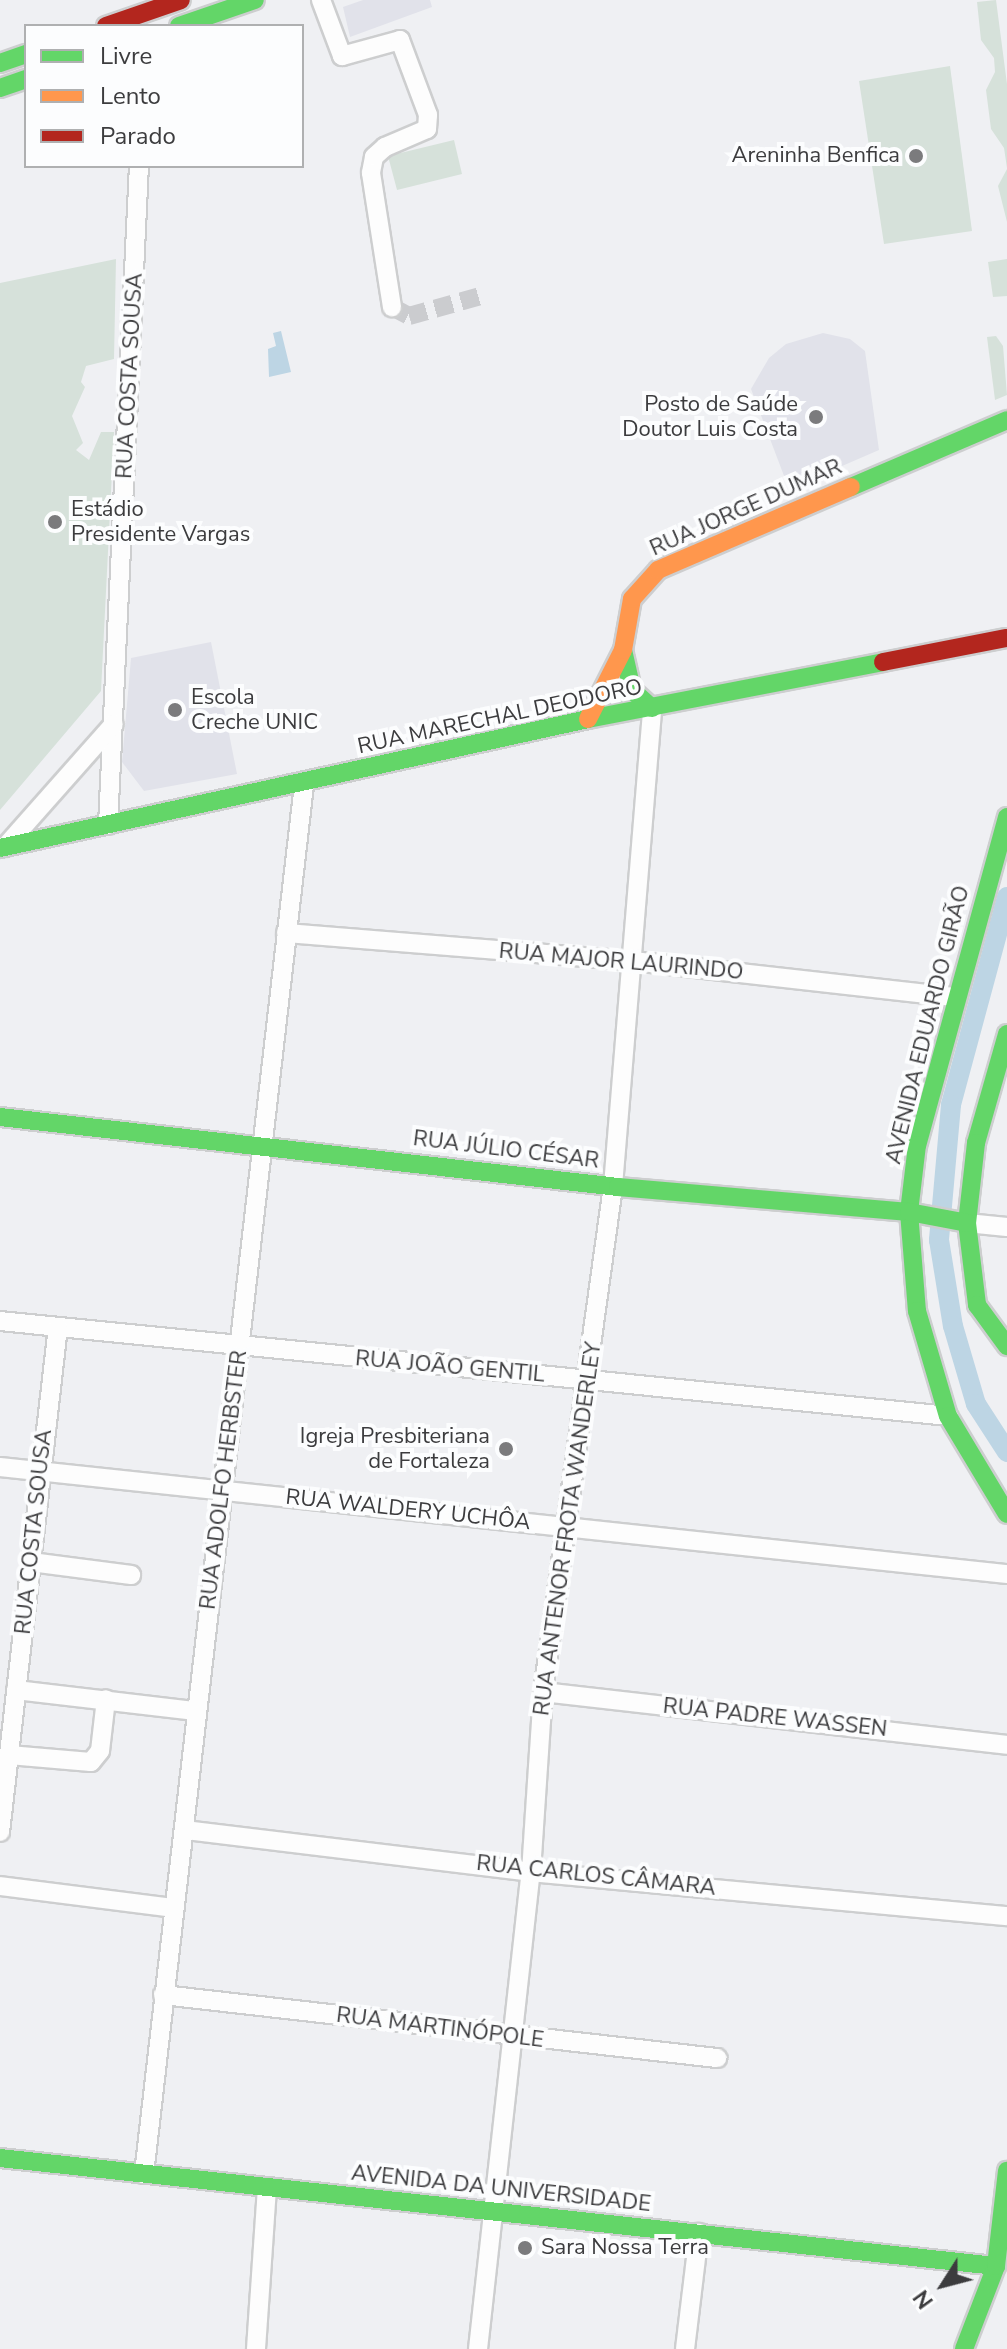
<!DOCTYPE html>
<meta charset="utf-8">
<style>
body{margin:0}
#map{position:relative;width:1007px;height:2349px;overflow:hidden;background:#eff0f3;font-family:"Nunito Sans",sans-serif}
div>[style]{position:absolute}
.built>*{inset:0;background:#e1e2ea}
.green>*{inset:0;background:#d6e1da}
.water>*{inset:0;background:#bdd5e4}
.canal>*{height:20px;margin:-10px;padding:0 10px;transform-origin:10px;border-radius:10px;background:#bdd5e4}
.street-tunnel>*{height:18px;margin-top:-9px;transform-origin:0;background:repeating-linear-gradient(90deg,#cbcccf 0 18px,transparent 0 27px)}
.roads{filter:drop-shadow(2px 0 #cdcecf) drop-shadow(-2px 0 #cdcecf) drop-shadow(0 2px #cdcecf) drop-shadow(0 -2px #cdcecf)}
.street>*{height:18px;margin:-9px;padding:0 9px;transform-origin:9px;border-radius:9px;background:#fdfdfd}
.fast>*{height:18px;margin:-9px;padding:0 9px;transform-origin:9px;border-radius:9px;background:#63d668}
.slow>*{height:18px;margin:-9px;padding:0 9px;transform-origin:9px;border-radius:9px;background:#ff974d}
.jam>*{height:18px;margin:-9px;padding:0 9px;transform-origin:9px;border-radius:9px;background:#b3261e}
.dots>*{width:22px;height:22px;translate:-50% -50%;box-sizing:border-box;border:4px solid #fcfdfe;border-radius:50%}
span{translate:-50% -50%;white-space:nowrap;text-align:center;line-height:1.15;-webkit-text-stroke:8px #fcfdfe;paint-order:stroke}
.poi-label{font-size:22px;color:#3c3c3e}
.right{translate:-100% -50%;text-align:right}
.left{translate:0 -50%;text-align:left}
.street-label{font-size:22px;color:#3c3c3e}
.legend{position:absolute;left:24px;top:24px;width:280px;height:144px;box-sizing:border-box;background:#fcfdfe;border:2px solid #afb0b1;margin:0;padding:10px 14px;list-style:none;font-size:24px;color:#3c3c3e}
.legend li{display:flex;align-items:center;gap:16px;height:40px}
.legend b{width:40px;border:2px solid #afb0b1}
.north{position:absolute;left:903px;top:2245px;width:80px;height:80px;-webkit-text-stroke:6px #fcfdfe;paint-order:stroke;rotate:234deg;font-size:22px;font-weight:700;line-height:32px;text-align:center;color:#3c3c3e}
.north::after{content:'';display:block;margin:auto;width:28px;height:36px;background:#3c3c3e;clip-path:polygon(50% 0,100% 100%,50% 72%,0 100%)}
</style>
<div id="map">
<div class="built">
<i style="clip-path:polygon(363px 0,430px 0,432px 7px,350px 37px,343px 7px)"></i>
<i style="clip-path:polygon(823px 333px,850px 339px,865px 351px,879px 450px,789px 489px,751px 389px,769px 358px,786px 344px)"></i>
<i style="clip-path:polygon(211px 642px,237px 774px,144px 791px,122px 762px,131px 658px)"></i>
</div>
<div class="green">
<i style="clip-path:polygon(996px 0,1007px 84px,1007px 168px,1004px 148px,991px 129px,986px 90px,995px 72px,994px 58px,981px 40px,977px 2px)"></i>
<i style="clip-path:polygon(950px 66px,972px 231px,884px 244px,859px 81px)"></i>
<i style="clip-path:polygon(454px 140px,462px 174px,397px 190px,388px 156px)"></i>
<i style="clip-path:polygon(1007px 169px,1007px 222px,998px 186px)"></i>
<i style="clip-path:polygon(116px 259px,114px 359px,86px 366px,81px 382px,85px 387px,72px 416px,83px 443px,76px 450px,89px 460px,101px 432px,114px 432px,101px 691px,0 810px,0 283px)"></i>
<i style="clip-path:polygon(1007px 259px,1007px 296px,993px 297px,988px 262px)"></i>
<i style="clip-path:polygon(996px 336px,1003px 346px,1007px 395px,995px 400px,987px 337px)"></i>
</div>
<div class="water">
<i style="clip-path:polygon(281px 331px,291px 372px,269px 377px,268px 349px,276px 346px,273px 333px)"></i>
</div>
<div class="canal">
<i style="left:1007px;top:897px;width:215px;rotate:105.1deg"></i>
<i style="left:951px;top:1105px;width:136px;rotate:95.1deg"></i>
<i style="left:939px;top:1240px;width:87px;rotate:80.8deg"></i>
<i style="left:953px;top:1326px;width:81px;rotate:73.6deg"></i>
<i style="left:976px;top:1404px;width:57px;rotate:57.1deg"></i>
</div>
<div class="street-tunnel">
<i style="left:392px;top:307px;width:19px;rotate:28deg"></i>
<i style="left:409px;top:316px;width:78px;rotate:-15.6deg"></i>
</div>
<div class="roads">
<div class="street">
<i style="left:321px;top:0;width:60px;rotate:69.4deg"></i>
<i style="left:342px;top:56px;width:60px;rotate:-15.4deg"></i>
<i style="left:400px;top:40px;width:80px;rotate:69.5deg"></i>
<i style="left:428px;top:115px;width:14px;rotate:94deg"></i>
<i style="left:427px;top:129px;width:46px;rotate:156.8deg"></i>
<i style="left:385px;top:147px;width:15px;rotate:138deg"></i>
<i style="left:374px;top:157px;width:16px;rotate:101deg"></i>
<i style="left:371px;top:173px;width:136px;rotate:81.1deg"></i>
<i style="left:108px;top:825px;width:660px;rotate:-87.31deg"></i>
<i style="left:5px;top:847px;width:164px;rotate:-48.5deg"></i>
<i style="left:286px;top:933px;width:348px;rotate:4.6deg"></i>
<i style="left:633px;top:961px;width:325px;rotate:6.4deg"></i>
<i style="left:967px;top:1223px;width:40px;rotate:5.7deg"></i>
<i style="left:0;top:1321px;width:953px;rotate:5.72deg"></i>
<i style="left:0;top:1467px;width:1013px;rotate:6.07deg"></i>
<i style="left:31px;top:1562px;width:101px;rotate:7.4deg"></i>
<i style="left:16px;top:1690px;width:181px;rotate:6.7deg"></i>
<i style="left:543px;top:1692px;width:467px;rotate:6.5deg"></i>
<i style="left:9px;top:1755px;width:82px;rotate:4.9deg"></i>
<i style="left:91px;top:1762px;width:14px;rotate:-51deg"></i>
<i style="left:100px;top:1751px;width:52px;rotate:-83.4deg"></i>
<i style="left:185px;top:1830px;width:349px;rotate:6.9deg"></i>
<i style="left:531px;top:1872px;width:478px;rotate:5.3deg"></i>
<i style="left:0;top:1832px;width:508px;rotate:-83.45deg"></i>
<i style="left:0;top:1886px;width:175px;rotate:7.2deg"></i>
<i style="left:163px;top:1995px;width:558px;rotate:6.49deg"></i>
<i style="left:144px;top:2174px;width:1398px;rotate:-83.43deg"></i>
<i style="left:256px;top:2349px;width:161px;rotate:-86.1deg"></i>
<i style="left:478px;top:2349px;width:480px;rotate:-83.7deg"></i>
<i style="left:531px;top:1872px;width:180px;rotate:-86.2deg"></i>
<i style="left:543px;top:1692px;width:511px;rotate:-82.12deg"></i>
<i style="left:613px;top:1186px;width:480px;rotate:-85.3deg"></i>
<i style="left:685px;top:2349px;width:117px;rotate:-83.1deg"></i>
</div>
<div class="fast">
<i style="left:179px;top:26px;width:80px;rotate:-18.9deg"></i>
<i style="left:0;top:63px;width:28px;rotate:-19deg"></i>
<i style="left:0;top:88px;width:28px;rotate:-19deg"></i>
<i style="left:851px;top:487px;width:170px;rotate:-23.2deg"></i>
<i style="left:623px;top:650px;width:41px;rotate:77.3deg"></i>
<i style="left:632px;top:690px;width:27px;rotate:42deg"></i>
<i style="left:1007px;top:817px;width:340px;rotate:105.3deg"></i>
<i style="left:917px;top:1145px;width:67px;rotate:96.8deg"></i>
<i style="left:909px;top:1212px;width:99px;rotate:85.4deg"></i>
<i style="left:917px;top:1311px;width:109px;rotate:73.6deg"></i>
<i style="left:948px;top:1416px;width:114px;rotate:59deg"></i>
<i style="left:0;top:848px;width:602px;rotate:-12.37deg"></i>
<i style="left:588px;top:719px;width:300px;rotate:-10.9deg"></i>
<i style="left:1007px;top:1034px;width:113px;rotate:105.9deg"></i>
<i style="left:976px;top:1143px;width:81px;rotate:96.4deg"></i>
<i style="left:967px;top:1223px;width:83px;rotate:83deg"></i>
<i style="left:977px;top:1305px;width:51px;rotate:53.8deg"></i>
<i style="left:0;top:1117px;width:622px;rotate:6.46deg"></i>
<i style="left:618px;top:1187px;width:292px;rotate:4.9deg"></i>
<i style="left:909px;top:1212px;width:59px;rotate:10.7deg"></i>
<i style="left:0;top:2158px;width:1002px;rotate:6.19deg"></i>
<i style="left:964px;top:2349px;width:89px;rotate:-68.9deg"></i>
<i style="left:996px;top:2266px;width:96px;rotate:-83.4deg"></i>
</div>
<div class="slow">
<i style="left:588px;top:719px;width:77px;rotate:-63.1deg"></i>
<i style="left:623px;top:650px;width:52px;rotate:-80deg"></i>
<i style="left:632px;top:599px;width:39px;rotate:-48deg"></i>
<i style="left:658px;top:570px;width:210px;rotate:-23.3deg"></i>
</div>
<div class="jam">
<i style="left:106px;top:26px;width:79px;rotate:-19.1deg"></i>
<i style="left:883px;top:662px;width:126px;rotate:-11deg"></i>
</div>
</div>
<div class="dots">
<i style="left:916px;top:156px;background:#7b7b7d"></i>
<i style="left:816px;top:417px;background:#7b7b7d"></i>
<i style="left:55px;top:522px;background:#7b7b7d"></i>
<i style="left:175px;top:710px;background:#7b7b7d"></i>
<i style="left:506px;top:1449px;background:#7b7b7d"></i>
<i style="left:525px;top:2248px;background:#7b7b7d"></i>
</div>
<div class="poi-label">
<span class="right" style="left:900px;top:156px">Areninha Benfica</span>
<span class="right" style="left:798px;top:417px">Posto de Saúde<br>Doutor Luis Costa</span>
<span class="left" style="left:71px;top:522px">Estádio<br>Presidente Vargas</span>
<span class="left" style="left:191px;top:710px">Escola<br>Creche UNIC</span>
<span class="right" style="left:490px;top:1449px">Igreja Presbiteriana<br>de Fortaleza</span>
<span class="left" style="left:541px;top:2248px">Sara Nossa Terra</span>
</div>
<div class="street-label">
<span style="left:130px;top:376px;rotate:-87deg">RUA COSTA SOUSA</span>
<span style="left:746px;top:508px;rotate:-24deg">RUA JORGE DUMAR</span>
<span style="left:500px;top:717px;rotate:-12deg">RUA MARECHAL DEODORO</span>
<span style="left:621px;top:962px;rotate:5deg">RUA MAJOR LAURINDO</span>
<span style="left:928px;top:1025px;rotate:-76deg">AVENIDA EDUARDO GIRÃO</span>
<span style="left:506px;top:1150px;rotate:7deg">RUA JÚLIO CÉSAR</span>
<span style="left:450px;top:1367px;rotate:5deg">RUA JOÃO GENTIL</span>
<span style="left:224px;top:1480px;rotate:-83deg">RUA ADOLFO HERBSTER</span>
<span style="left:408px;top:1510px;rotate:6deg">RUA WALDERY UCHÔA</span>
<span style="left:568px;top:1529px;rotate:-82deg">RUA ANTENOR FROTA WANDERLEY</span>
<span style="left:34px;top:1532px;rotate:-84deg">RUA COSTA SOUSA</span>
<span style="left:775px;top:1718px;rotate:6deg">RUA PADRE WASSEN</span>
<span style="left:596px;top:1876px;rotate:6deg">RUA CARLOS CÂMARA</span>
<span style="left:440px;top:2028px;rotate:7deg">RUA MARTINÓPOLE</span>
<span style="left:501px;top:2189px;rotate:6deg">AVENIDA DA UNIVERSIDADE</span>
</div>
<ul class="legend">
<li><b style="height:10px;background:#63d668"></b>Livre</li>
<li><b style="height:10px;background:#ff974d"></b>Lento</li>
<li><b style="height:10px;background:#b3261e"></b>Parado</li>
</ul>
<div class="north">N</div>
</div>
